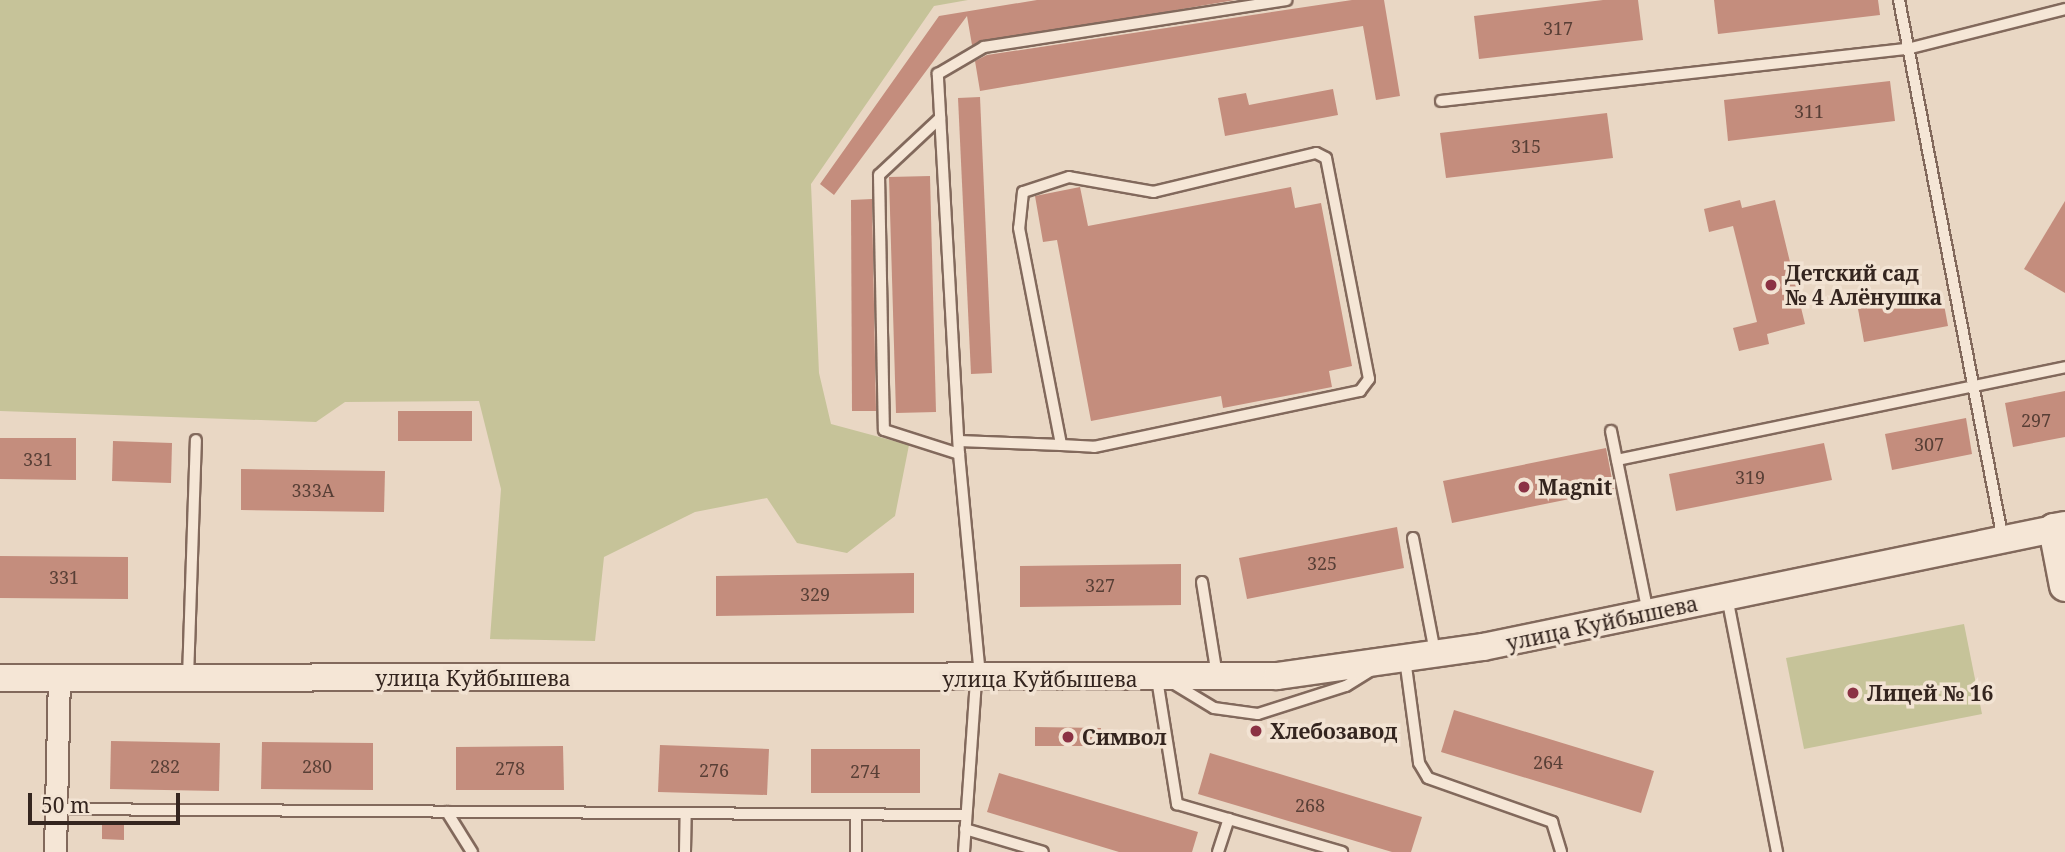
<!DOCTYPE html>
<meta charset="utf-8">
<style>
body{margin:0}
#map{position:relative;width:2065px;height:852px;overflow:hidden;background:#e9d7c4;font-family:"Noto Serif",serif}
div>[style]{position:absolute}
.green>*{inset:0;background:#c6c399}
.building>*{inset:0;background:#c48d7d}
.roads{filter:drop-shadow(2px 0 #82695c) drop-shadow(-2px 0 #82695c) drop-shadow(0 2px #82695c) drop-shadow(0 -2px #82695c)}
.service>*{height:10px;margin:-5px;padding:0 5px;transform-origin:5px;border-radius:5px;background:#f5e6d6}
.minor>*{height:21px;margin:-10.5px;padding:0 10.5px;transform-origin:10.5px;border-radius:10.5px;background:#f5e6d6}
.tertiary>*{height:26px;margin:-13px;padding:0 13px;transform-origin:13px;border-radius:13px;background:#f5e6d6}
.secondary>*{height:30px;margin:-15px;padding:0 15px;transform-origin:15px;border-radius:15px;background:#f5e6d6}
.dots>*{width:19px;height:19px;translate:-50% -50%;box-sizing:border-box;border:4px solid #f2e3d3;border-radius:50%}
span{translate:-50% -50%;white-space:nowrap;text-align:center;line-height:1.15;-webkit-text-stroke:7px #f2e3d3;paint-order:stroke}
.number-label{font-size:18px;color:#583f36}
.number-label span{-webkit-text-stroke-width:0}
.poi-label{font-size:21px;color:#34251f;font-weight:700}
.left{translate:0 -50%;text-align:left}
.street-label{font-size:21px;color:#34251f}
.scale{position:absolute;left:28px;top:793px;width:152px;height:32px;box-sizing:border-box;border:4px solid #34251f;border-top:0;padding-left:9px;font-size:21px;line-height:24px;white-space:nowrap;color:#34251f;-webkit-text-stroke:5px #f2e3d3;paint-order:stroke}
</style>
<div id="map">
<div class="green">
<i style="clip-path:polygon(0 0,968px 0,934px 6px,811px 184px,819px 373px,831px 424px,909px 445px,895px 516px,847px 553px,797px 543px,767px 498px,695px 512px,604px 557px,595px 641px,490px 639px,501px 489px,479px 401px,345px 402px,316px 422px,0 411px)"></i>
<i style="clip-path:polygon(1964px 624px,1982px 714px,1804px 749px,1786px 658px)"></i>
</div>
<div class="building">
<i style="clip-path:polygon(1037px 0,1235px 0,972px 45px,967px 16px,834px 195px,820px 184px,939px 16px)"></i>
<i style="clip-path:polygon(1352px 0,1384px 0,1400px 96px,1376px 100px,1363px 26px,980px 91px,975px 61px,987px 55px)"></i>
<i style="clip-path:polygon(1603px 0,1638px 0,1643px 40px,1479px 59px,1474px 16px)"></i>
<i style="clip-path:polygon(1714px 0,1878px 0,1880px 15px,1718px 34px)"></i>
<i style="clip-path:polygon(1890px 81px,1895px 121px,1728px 141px,1724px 100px)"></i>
<i style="clip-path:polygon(1333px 89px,1338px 115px,1225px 136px,1218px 98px,1246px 93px,1249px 105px)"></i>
<i style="clip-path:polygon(980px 97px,992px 373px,971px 374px,958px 98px)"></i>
<i style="clip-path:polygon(1607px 113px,1613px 158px,1446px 178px,1440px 133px)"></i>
<i style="clip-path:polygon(930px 176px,936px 412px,896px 413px,889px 177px)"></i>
<i style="clip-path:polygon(1080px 187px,1088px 226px,1291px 187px,1295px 208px,1321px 203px,1352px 366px,1329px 371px,1332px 387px,1223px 408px,1221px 396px,1091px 421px,1057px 240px,1043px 242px,1035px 196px)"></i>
<i style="clip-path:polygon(872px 199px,876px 411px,852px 411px,851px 200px)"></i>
<i style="clip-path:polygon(1740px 200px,1742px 208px,1775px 200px,1805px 324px,1767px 334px,1769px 344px,1739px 351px,1733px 328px,1757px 322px,1733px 226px,1709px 232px,1704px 209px)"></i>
<i style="clip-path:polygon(2065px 201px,2065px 293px,2024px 269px)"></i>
<i style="clip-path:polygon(1942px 294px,1948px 326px,1864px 342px,1858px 309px)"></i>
<i style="clip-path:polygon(2065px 391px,2065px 437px,2013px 447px,2005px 403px)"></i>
<i style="clip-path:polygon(398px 411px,472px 411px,472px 441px,398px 441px)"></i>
<i style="clip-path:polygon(1966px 418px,1972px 454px,1892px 470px,1885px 434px)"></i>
<i style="clip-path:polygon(0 438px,76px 438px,76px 480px,0 479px)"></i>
<i style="clip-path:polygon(113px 441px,172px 443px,171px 483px,112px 481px)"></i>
<i style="clip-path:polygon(1824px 443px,1832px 480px,1676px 511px,1669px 474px)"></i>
<i style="clip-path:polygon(1606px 448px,1614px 490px,1452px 523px,1443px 481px)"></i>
<i style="clip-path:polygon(241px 469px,385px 471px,384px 512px,241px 510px)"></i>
<i style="clip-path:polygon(1397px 527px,1404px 568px,1247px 599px,1239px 558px)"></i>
<i style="clip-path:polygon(0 556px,128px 557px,128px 599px,0 598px)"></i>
<i style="clip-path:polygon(1181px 564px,1181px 605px,1020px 607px,1020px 566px)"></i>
<i style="clip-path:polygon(914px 573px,914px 613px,716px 616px,716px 576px)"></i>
<i style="clip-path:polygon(1454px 710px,1654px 771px,1641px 813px,1441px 752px)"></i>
<i style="clip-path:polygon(1035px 727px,1101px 728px,1101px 746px,1035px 746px)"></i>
<i style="clip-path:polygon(111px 741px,220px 743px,219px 791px,110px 789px)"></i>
<i style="clip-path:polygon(262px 742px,373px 743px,373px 790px,261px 789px)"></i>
<i style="clip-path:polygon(660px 745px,769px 749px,767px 795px,658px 792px)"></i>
<i style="clip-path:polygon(563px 746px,564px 790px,456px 790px,456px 747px)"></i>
<i style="clip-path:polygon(811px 749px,920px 749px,920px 793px,811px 793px)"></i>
<i style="clip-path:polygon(1210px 753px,1422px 817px,1411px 852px,1392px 852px,1198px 794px)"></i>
<i style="clip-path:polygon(999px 773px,1198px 832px,1192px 852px,1119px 852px,987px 812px)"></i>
<i style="clip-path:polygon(102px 822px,124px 823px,124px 840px,102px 839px)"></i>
</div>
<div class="roads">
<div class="service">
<i style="left:1899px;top:0;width:550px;rotate:79.1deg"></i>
<i style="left:1441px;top:101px;width:469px;rotate:-6.4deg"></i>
<i style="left:1907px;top:49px;width:163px;rotate:-14.2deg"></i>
<i style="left:940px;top:118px;width:83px;rotate:136.9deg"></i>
<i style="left:879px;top:175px;width:255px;rotate:88.9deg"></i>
<i style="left:884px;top:430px;width:79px;rotate:17.7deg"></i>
<i style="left:1611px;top:431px;width:186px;rotate:78.5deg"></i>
<i style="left:959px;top:441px;width:102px;rotate:2.2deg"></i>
<i style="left:1061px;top:445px;width:33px;rotate:3deg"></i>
<i style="left:1094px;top:447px;width:272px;rotate:-11.9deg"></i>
<i style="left:1360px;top:391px;width:15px;rotate:-53deg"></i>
<i style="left:1369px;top:379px;width:225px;rotate:-101deg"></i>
<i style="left:1326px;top:158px;width:11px;rotate:-153deg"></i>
<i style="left:1316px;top:153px;width:167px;rotate:166.5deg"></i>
<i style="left:1154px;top:192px;width:86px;rotate:-170deg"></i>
<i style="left:1069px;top:177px;width:48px;rotate:161.9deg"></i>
<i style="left:1023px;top:192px;width:36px;rotate:96deg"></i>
<i style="left:1019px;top:228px;width:221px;rotate:79deg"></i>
<i style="left:1617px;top:460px;width:458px;rotate:-11.7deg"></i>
<i style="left:1413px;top:538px;width:116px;rotate:79.1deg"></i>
<i style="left:1202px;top:582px;width:95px;rotate:80.9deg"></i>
<i style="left:1727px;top:597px;width:260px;rotate:78.9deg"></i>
<i style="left:1405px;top:659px;width:105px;rotate:82.3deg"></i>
<i style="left:1419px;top:763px;width:17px;rotate:59deg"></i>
<i style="left:1428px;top:778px;width:132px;rotate:19.5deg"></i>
<i style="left:1552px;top:822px;width:31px;rotate:73deg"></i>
<i style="left:980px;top:676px;width:223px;rotate:-95.4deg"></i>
<i style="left:959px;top:454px;width:381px;rotate:-93.2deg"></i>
<i style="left:938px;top:74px;width:53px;rotate:-30.4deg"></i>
<i style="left:984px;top:47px;width:306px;rotate:-8.8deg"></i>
<i style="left:188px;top:678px;width:238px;rotate:-88.1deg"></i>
<i style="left:1157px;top:679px;width:127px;rotate:80.9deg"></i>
<i style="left:1177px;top:804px;width:172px;rotate:16.2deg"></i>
<i style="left:1171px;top:682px;width:50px;rotate:31.2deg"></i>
<i style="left:1214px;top:708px;width:44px;rotate:7.8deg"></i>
<i style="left:1258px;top:714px;width:92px;rotate:-17.7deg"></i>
<i style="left:1346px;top:686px;width:28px;rotate:-32deg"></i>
<i style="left:54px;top:809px;width:912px;rotate:0.38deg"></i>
<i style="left:447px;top:812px;width:47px;rotate:58deg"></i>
<i style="left:965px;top:829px;width:81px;rotate:16.4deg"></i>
<i style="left:685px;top:852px;width:39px;rotate:-89deg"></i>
<i style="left:856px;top:852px;width:37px;rotate:-90deg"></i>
<i style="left:964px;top:852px;width:173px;rotate:-86deg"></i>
<i style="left:1218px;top:852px;width:35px;rotate:-72deg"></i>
</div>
<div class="minor">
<i style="left:55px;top:852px;width:174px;rotate:-88.7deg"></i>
</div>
<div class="tertiary">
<i style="left:0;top:678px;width:1277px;rotate:-0.09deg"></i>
<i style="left:1277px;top:676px;width:208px;rotate:-8deg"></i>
<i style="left:1483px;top:647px;width:583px;rotate:-11.68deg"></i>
</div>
<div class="secondary">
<i style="left:2065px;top:527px;width:11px;rotate:170deg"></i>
<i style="left:2054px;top:529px;width:58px;rotate:79.1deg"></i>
</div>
</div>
<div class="dots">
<i style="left:1771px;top:285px;background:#8b3244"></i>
<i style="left:1524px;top:487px;background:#8b3244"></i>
<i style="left:1853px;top:693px;background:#8b3244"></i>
<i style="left:1256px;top:731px;background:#8b3244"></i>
<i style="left:1068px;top:737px;background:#8b3244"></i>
</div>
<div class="number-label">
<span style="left:1558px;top:28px">317</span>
<span style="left:1809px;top:111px">311</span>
<span style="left:1526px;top:146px">315</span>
<span style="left:2036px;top:420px">297</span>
<span style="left:1929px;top:444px">307</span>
<span style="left:38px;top:459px">331</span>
<span style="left:1750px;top:477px">319</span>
<span style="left:313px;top:490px">333А</span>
<span style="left:1322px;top:563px">325</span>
<span style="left:64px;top:577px">331</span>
<span style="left:1100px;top:585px">327</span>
<span style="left:815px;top:594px">329</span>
<span style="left:1548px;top:762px">264</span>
<span style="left:165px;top:766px">282</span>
<span style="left:317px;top:766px">280</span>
<span style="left:510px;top:768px">278</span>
<span style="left:714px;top:770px">276</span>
<span style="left:865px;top:771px">274</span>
<span style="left:1310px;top:805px">268</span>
</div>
<div class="poi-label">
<span class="left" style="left:1785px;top:285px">Детский сад<br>№ 4 Алёнушка</span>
<span class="left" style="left:1538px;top:487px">Magnit</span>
<span class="left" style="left:1867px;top:693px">Лицей № 16</span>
<span class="left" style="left:1270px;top:731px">Хлебозавод</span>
<span class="left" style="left:1082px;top:737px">Символ</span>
</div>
<div class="street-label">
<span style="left:1602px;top:623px;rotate:-12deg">улица Куйбышева</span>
<span style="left:473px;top:678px">улица Куйбышева</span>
<span style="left:1040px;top:679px">улица Куйбышева</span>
</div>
<div class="scale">50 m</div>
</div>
